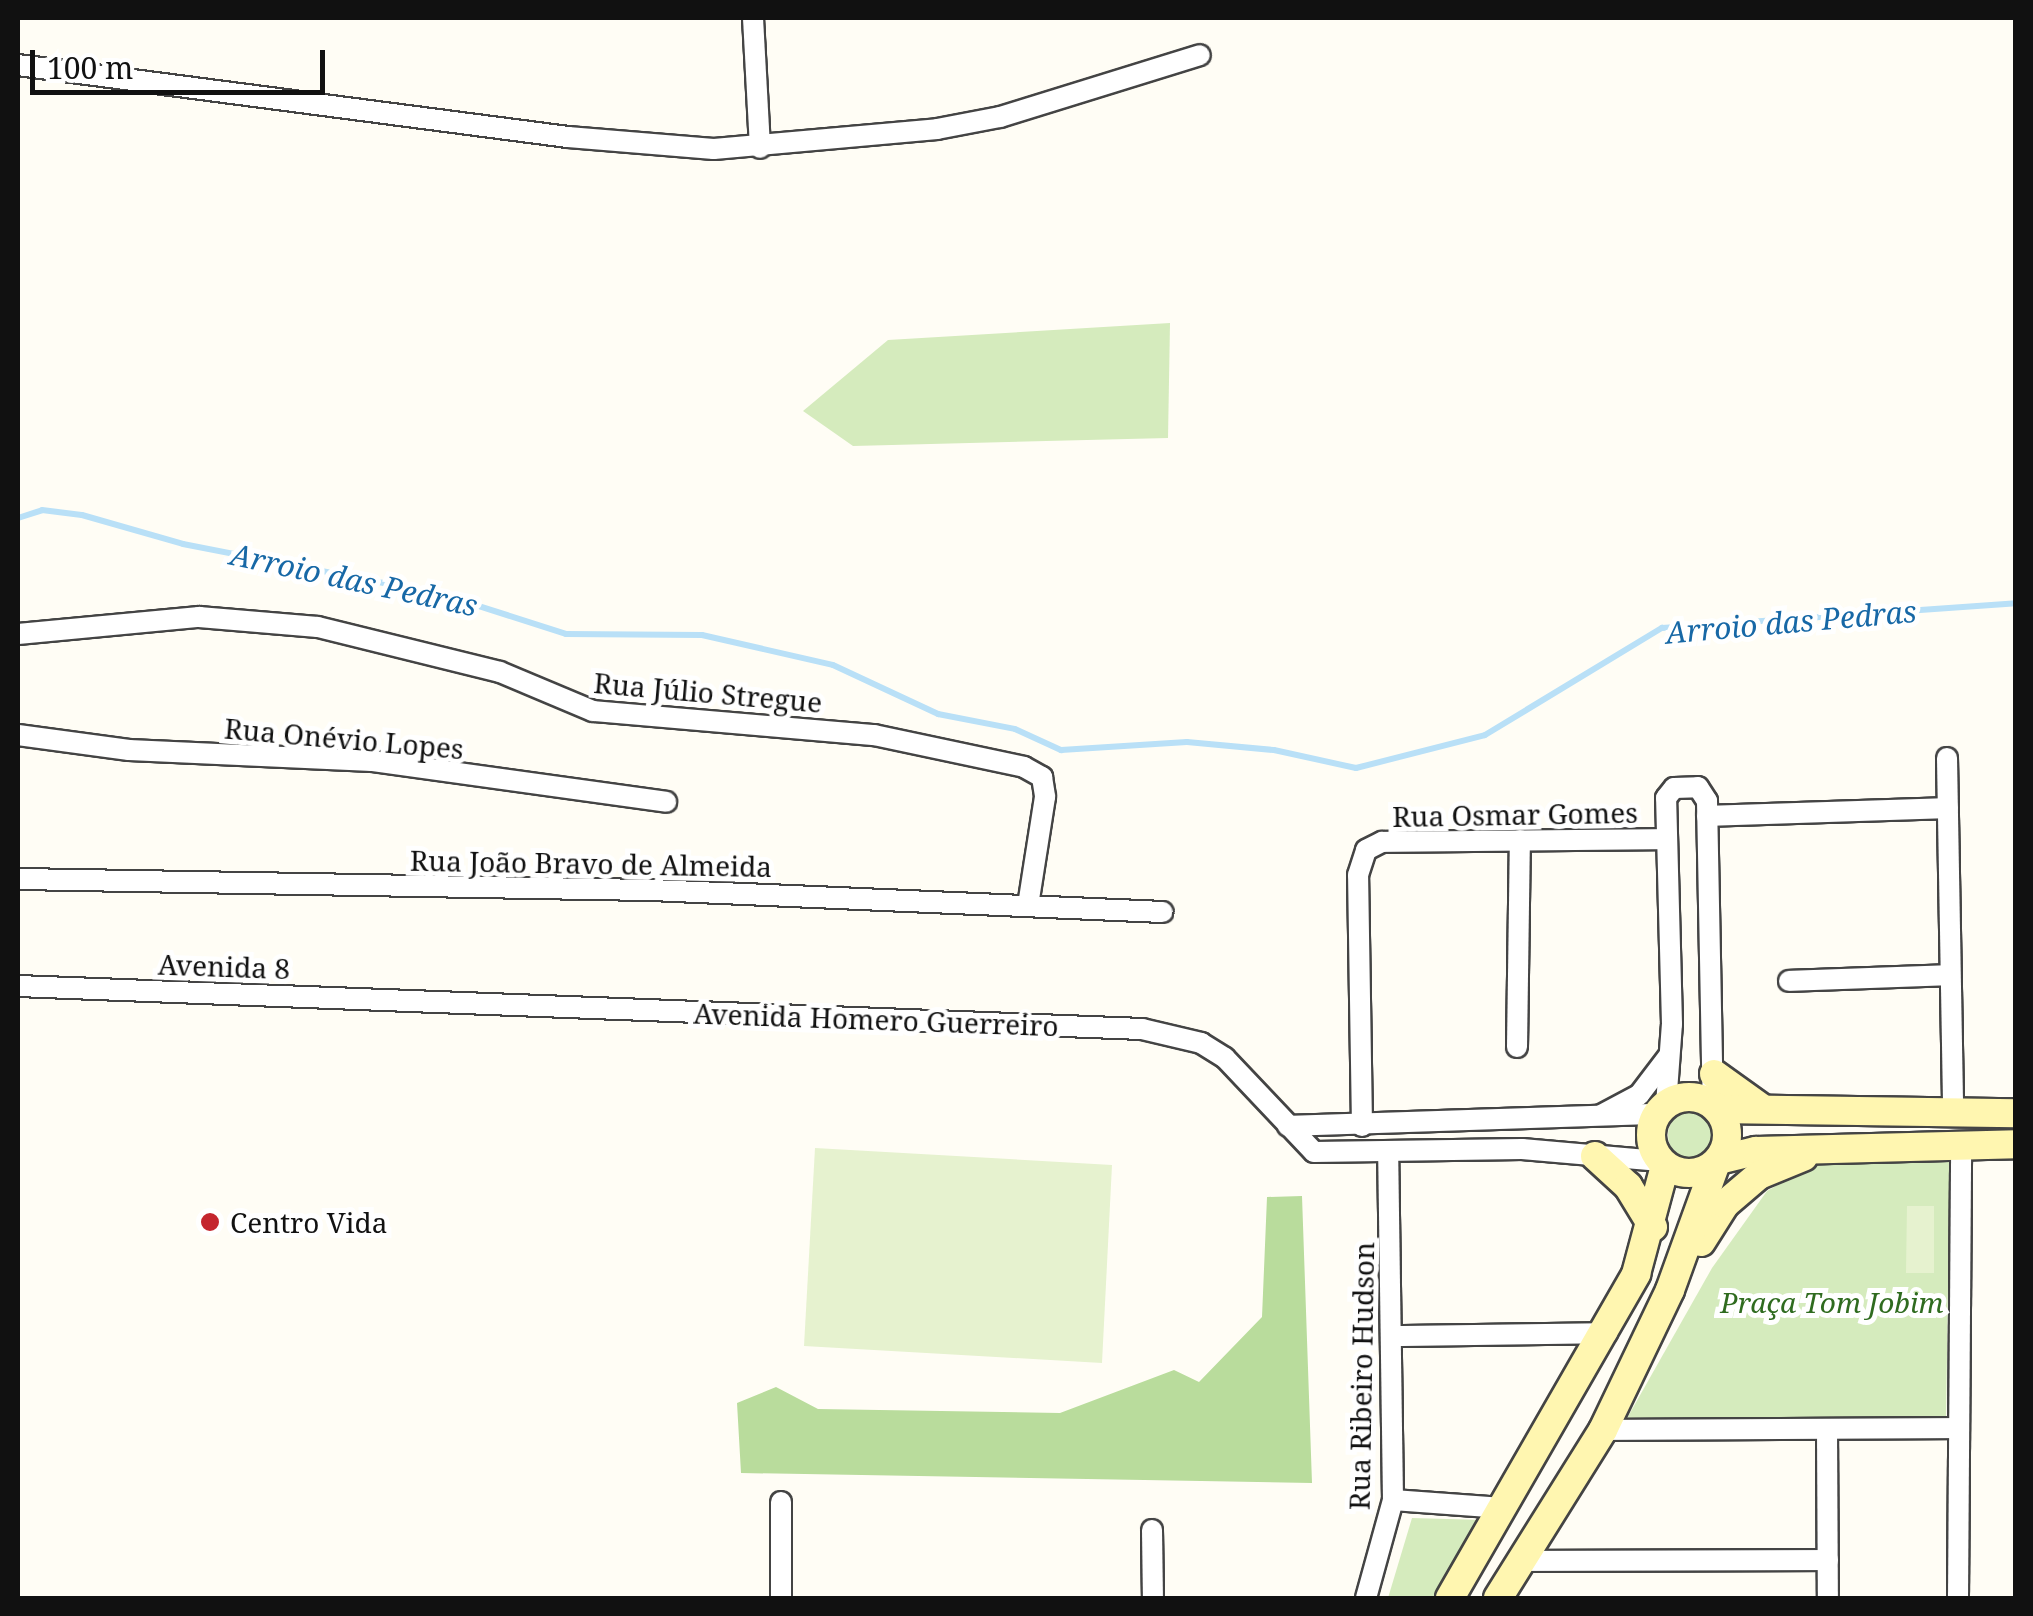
<!DOCTYPE html>
<meta charset="utf-8">
<style>
body{margin:0}
#map{position:relative;width:2033px;height:1616px;overflow:hidden;background:#fffdf5;font-family:"Noto Serif",serif}
div>[style]{position:absolute}
.green>*{inset:0;background:#d5ebbd}
.round{border-radius:50%}
.forest>*{inset:0;background:#b9dc9c}
.pitch>*{inset:0;background:#e6f2cf}
.stream>*{height:6px;margin:-3px;padding:0 3px;transform-origin:3px;border-radius:3px;background:#b9e0f7}
.roads{filter:drop-shadow(2px 0 #444) drop-shadow(-2px 0 #444) drop-shadow(0 2px #444) drop-shadow(0 -2px #444)}
.street>*{height:20px;margin:-10px;padding:0 10px;transform-origin:10px;border-radius:10px;background:#fff}
.secondary>*{height:28px;margin:-14px;padding:0 14px;transform-origin:14px;border-radius:14px;background:#fff6b0}
.secondary>.ring{margin:-14px;padding:0;box-sizing:content-box;background:none;border:28px solid #fff6b0;border-radius:50%}
.dots>*{width:28px;height:28px;translate:-50% -50%;box-sizing:border-box;border:5px solid #fff;border-radius:50%}
span{translate:-50% -50%;white-space:nowrap;text-align:center;line-height:1.15;-webkit-text-stroke:10px #fff;paint-order:stroke}
.street-label{font-size:28px;color:#111}
.poi-label{font-size:28px;color:#111}
.left{translate:0 -50%;text-align:left}
.park-label{font-size:28px;color:#2f6b1f;font-style:italic}
.water-label{font-size:30px;color:#1768a6;font-style:italic}
.frame{position:absolute;inset:0;border:20px solid #111;pointer-events:none}
.scale{position:absolute;left:30px;top:50px;width:295px;height:45px;box-sizing:border-box;border:5px solid #111;border-top:0;padding-left:12px;font-size:30px;line-height:35px;white-space:nowrap;color:#111;-webkit-text-stroke:8px #fff;paint-order:stroke}
</style>
<div id="map">
<div class="green">
<i style="clip-path:polygon(1170px 323px,1168px 438px,853px 446px,803px 411px,888px 340px)"></i>
<i class="round" style="left:1668px;top:1109px;width:52px;height:52px"></i>
<i style="clip-path:polygon(1950px 1161px,1946px 1418px,1626px 1420px,1712px 1268px,1767px 1191px,1814px 1165px)"></i>
<i style="clip-path:polygon(1412px 1518px,1482px 1520px,1434px 1598px,1388px 1598px)"></i>
</div>
<div class="forest">
<i style="clip-path:polygon(1302px 1196px,1312px 1483px,741px 1473px,737px 1403px,776px 1387px,818px 1409px,1060px 1413px,1174px 1370px,1199px 1382px,1262px 1317px,1267px 1197px)"></i>
</div>
<div class="pitch">
<i style="clip-path:polygon(815px 1148px,1112px 1165px,1102px 1363px,804px 1346px)"></i>
<i style="clip-path:polygon(1907px 1206px,1934px 1206px,1934px 1273px,1906px 1273px)"></i>
</div>
<div class="stream">
<i style="left:18px;top:518px;width:25px;rotate:-18deg"></i>
<i style="left:42px;top:510px;width:40px;rotate:7.1deg"></i>
<i style="left:82px;top:515px;width:105px;rotate:16deg"></i>
<i style="left:183px;top:544px;width:263px;rotate:11deg"></i>
<i style="left:441px;top:594px;width:131px;rotate:17.7deg"></i>
<i style="left:566px;top:634px;width:136px;rotate:0.4deg"></i>
<i style="left:702px;top:635px;width:134px;rotate:12.9deg"></i>
<i style="left:833px;top:665px;width:116px;rotate:25deg"></i>
<i style="left:938px;top:714px;width:78px;rotate:11deg"></i>
<i style="left:1015px;top:729px;width:51px;rotate:24.5deg"></i>
<i style="left:1061px;top:750px;width:126px;rotate:-3.6deg"></i>
<i style="left:1187px;top:742px;width:87px;rotate:5.3deg"></i>
<i style="left:1274px;top:750px;width:84px;rotate:12.4deg"></i>
<i style="left:1356px;top:768px;width:133px;rotate:-14.3deg"></i>
<i style="left:1485px;top:735px;width:207px;rotate:-31.2deg"></i>
<i style="left:1662px;top:628px;width:355px;rotate:-4deg"></i>
</div>
<div class="roads">
<div class="street">
<i style="left:753px;top:18px;width:130px;rotate:86.9deg"></i>
<i style="left:18px;top:65px;width:555px;rotate:7.46deg"></i>
<i style="left:568px;top:137px;width:146px;rotate:4.7deg"></i>
<i style="left:714px;top:149px;width:224px;rotate:-5.1deg"></i>
<i style="left:937px;top:129px;width:64px;rotate:-10.8deg"></i>
<i style="left:1000px;top:117px;width:209px;rotate:-17.2deg"></i>
<i style="left:18px;top:634px;width:182px;rotate:-5.4deg"></i>
<i style="left:199px;top:617px;width:119px;rotate:4.8deg"></i>
<i style="left:318px;top:627px;width:187px;rotate:13.9deg"></i>
<i style="left:500px;top:672px;width:101px;rotate:22.8deg"></i>
<i style="left:593px;top:711px;width:282px;rotate:4.9deg"></i>
<i style="left:874px;top:735px;width:153px;rotate:12deg"></i>
<i style="left:1024px;top:767px;width:21px;rotate:29deg"></i>
<i style="left:1042px;top:777px;width:20px;rotate:81deg"></i>
<i style="left:1045px;top:797px;width:109px;rotate:98.9deg"></i>
<i style="left:18px;top:735px;width:112px;rotate:7.7deg"></i>
<i style="left:129px;top:750px;width:243px;rotate:2.6deg"></i>
<i style="left:372px;top:761px;width:297px;rotate:7.9deg"></i>
<i style="left:1947px;top:758px;width:356px;rotate:89deg"></i>
<i style="left:1707px;top:816px;width:241px;rotate:-1.9deg"></i>
<i style="left:18px;top:879px;width:633px;rotate:1deg"></i>
<i style="left:651px;top:890px;width:512px;rotate:2.46deg"></i>
<i style="left:1789px;top:981px;width:161px;rotate:-2.1deg"></i>
<i style="left:18px;top:986px;width:1125px;rotate:2.19deg"></i>
<i style="left:1142px;top:1029px;width:61px;rotate:13.3deg"></i>
<i style="left:1201px;top:1043px;width:28px;rotate:32deg"></i>
<i style="left:1225px;top:1058px;width:129px;rotate:46.6deg"></i>
<i style="left:1314px;top:1152px;width:208px;rotate:-0.8deg"></i>
<i style="left:1522px;top:1149px;width:139px;rotate:5deg"></i>
<i style="left:1517px;top:1047px;width:207px;rotate:-89.2deg"></i>
<i style="left:1666px;top:1105px;width:81px;rotate:-85.8deg"></i>
<i style="left:1672px;top:1024px;width:226px;rotate:-91.5deg"></i>
<i style="left:1666px;top:798px;width:13px;rotate:-51deg"></i>
<i style="left:1674px;top:788px;width:24px;rotate:-2deg"></i>
<i style="left:1698px;top:787px;width:17px;rotate:57deg"></i>
<i style="left:1707px;top:801px;width:305px;rotate:88.9deg"></i>
<i style="left:1601px;top:1115px;width:43px;rotate:-27.8deg"></i>
<i style="left:1639px;top:1095px;width:48px;rotate:-52.7deg"></i>
<i style="left:1288px;top:1126px;width:369px;rotate:-1.9deg"></i>
<i style="left:1362px;top:1126px;width:251px;rotate:-90.9deg"></i>
<i style="left:1358px;top:875px;width:26px;rotate:-72deg"></i>
<i style="left:1366px;top:850px;width:18px;rotate:-27deg"></i>
<i style="left:1382px;top:842px;width:285px;rotate:-0.6deg"></i>
<i style="left:1395px;top:1336px;width:212px;rotate:-0.8deg"></i>
<i style="left:1603px;top:1430px;width:355px;rotate:-0.3deg"></i>
<i style="left:1827px;top:1430px;width:168px;rotate:89.7deg"></i>
<i style="left:1393px;top:1500px;width:110px;rotate:4.2deg"></i>
<i style="left:781px;top:1502px;width:96px;rotate:90deg"></i>
<i style="left:1152px;top:1530px;width:68px;rotate:89.2deg"></i>
<i style="left:1520px;top:1561px;width:308px;rotate:-0.2deg"></i>
<i style="left:1366px;top:1598px;width:102px;rotate:-74.6deg"></i>
<i style="left:1393px;top:1500px;width:348px;rotate:-90.8deg"></i>
<i style="left:1958px;top:1598px;width:453px;rotate:-89.6deg"></i>
</div>
<div class="secondary">
<i style="left:1714px;top:1074px;width:60px;rotate:35.5deg"></i>
<i class="ring" style="left:1651px;top:1097px;width:48px;height:48px"></i>
<i style="left:1717px;top:1109px;width:299px;rotate:0.8deg"></i>
<i style="left:1595px;top:1156px;width:45px;rotate:42.3deg"></i>
<i style="left:1628px;top:1186px;width:48px;rotate:58.6deg"></i>
<i style="left:1719px;top:1160px;width:38px;rotate:-14deg"></i>
<i style="left:1756px;top:1151px;width:260px;rotate:-1.5deg"></i>
<i style="left:1701px;top:1242px;width:45px;rotate:-57.7deg"></i>
<i style="left:1725px;top:1204px;width:45px;rotate:-40.5deg"></i>
<i style="left:1759px;top:1175px;width:48px;rotate:-22.2deg"></i>
<i style="left:1450px;top:1598px;width:374px;rotate:-60.1deg"></i>
<i style="left:1636px;top:1274px;width:112px;rotate:-75deg"></i>
<i style="left:1498px;top:1598px;width:198px;rotate:-58deg"></i>
<i style="left:1603px;top:1430px;width:155px;rotate:-64.4deg"></i>
<i style="left:1670px;top:1290px;width:135px;rotate:-70.1deg"></i>
</div>
</div>
<div class="dots">
<i style="left:210px;top:1222px;background:#c4262e"></i>
</div>
<div class="street-label">
<span style="left:708px;top:692px;rotate:5deg">Rua Júlio Stregue</span>
<span style="left:344px;top:738px;rotate:5deg">Rua Onévio Lopes</span>
<span style="left:1515px;top:814px;rotate:-1deg">Rua Osmar Gomes</span>
<span style="left:591px;top:863px;rotate:1deg">Rua João Bravo de Almeida</span>
<span style="left:224px;top:966px;rotate:2deg">Avenida 8</span>
<span style="left:876px;top:1019px;rotate:2deg">Avenida Homero Guerreiro</span>
<span style="left:1361px;top:1376px;rotate:-89deg">Rua Ribeiro Hudson</span>
</div>
<div class="poi-label">
<span class="left" style="left:230px;top:1222px">Centro Vida</span>
</div>
<div class="park-label">
<span style="left:1832px;top:1302px">Praça Tom Jobim</span>
</div>
<div class="water-label">
<span style="left:354px;top:580px;rotate:12deg">Arroio das Pedras</span>
<span style="left:1791px;top:622px;rotate:-5deg">Arroio das Pedras</span>
</div>
<div class="frame"></div>
<div class="scale">100 m</div>
</div>
